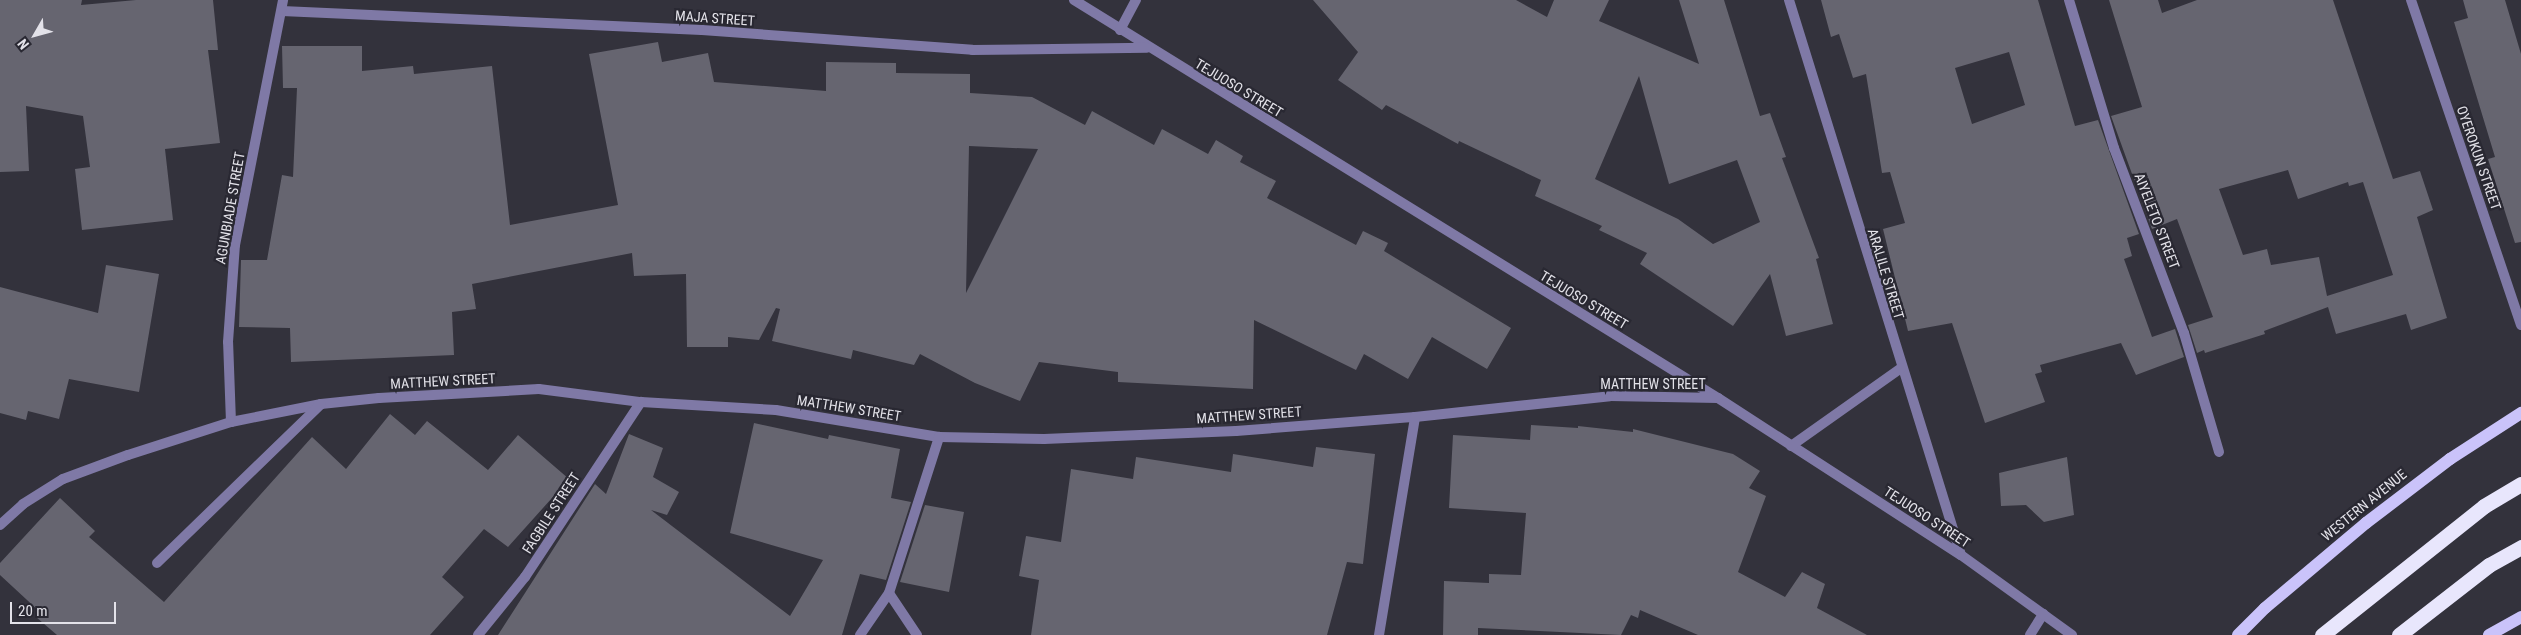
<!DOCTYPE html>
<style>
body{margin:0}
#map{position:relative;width:2521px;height:635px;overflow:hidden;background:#33323c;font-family:"Roboto Condensed",sans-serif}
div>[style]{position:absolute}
.building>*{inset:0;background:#666570}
.lane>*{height:10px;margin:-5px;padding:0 5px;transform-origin:5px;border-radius:5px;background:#7f79a6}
.street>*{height:10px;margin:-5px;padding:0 5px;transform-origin:5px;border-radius:5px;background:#7f79a6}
.primary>*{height:12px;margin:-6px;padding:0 6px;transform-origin:6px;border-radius:6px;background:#cac3fa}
.highway>*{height:15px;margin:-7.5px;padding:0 7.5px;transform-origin:7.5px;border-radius:7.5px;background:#e8e6fc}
span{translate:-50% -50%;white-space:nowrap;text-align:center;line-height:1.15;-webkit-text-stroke:4.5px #292832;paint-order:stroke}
.street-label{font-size:14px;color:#e3e2e9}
.north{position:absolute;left:10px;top:10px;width:50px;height:50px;-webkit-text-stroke:4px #292832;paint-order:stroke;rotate:232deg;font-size:14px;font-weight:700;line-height:20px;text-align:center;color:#e3e2e9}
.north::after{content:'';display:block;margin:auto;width:18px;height:22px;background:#e3e2e9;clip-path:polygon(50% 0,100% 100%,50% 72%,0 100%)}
.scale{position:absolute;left:10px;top:602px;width:106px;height:22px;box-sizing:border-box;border:2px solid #e3e2e9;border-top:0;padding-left:6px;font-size:15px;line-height:18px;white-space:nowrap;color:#e3e2e9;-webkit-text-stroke:4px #292832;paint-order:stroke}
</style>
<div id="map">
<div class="building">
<i style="clip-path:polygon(0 0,82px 0,81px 5px,136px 0,213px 0,218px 50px,208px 50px,220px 143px,165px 149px,173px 220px,82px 230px,75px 169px,90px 167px,83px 116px,26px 106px,29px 171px,0 172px)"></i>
<i style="clip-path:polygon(evenodd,1313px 0,1516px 0,1547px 17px,1554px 0,1609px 0,1599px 21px,1699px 64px,1679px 0,1724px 0,1760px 116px,1770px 113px,1786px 157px,1782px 158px,1819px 258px,1816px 259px,1833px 324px,1786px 336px,1770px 274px,1733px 326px,1640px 264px,1647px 253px,1599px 230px,1602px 226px,1535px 196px,1541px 180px,1459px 141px,1458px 144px,1386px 105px,1382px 110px,1338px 80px,1358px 52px,1313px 0,1639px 76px,1669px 184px,1737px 160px,1760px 222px,1713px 244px,1678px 219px,1595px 179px,1639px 76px)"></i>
<i style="clip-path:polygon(evenodd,1821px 0,2038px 0,2075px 126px,2098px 120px,2139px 234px,2127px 238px,2132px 256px,2124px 259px,2152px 337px,2175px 329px,2184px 357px,2136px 375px,2121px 343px,2040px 365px,2042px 372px,2035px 374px,2045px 402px,1985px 423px,1952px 323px,1908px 331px,1883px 229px,1905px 223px,1890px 172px,1882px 173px,1866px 74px,1853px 78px,1839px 34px,1831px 37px,1821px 0,2009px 52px,2025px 105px,1972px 124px,1955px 68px,2009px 52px)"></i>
<i style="clip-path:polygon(evenodd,2109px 0,2158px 0,2162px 13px,2197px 0,2333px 0,2393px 179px,2420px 171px,2433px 210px,2417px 217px,2447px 318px,2411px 330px,2406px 314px,2336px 334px,2328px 307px,2264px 331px,2265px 334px,2205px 353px,2204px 350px,2197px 353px,2188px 325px,2213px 317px,2177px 219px,2152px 229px,2111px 116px,2142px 107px,2109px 0,2288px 170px,2298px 199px,2348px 182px,2349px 186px,2363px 182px,2393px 275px,2327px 296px,2319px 257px,2271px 265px,2267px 249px,2243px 255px,2219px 189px,2288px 170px)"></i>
<i style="clip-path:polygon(2463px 0,2505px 0,2521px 54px,2521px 242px,2515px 243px,2488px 159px,2495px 157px,2454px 22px,2468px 18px)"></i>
<i style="clip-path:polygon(evenodd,658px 42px,662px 62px,708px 53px,714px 82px,826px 91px,826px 62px,896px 63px,896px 73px,970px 74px,970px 93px,1032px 97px,1085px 125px,1092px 111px,1154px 145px,1162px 129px,1208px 154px,1216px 140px,1243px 156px,1240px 162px,1276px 181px,1267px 198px,1356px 245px,1363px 231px,1388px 243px,1384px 251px,1511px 328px,1487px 369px,1432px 337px,1408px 379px,1364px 354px,1356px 370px,1254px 320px,1253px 389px,1118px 382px,1118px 372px,1039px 362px,1020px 401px,975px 383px,920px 354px,914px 365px,853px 350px,851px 359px,772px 341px,780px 309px,776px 308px,759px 340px,728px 337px,728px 347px,687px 347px,686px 274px,634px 276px,632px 253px,472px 284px,476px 309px,452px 312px,454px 355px,291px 362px,290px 328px,239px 327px,241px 260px,267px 260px,282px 175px,293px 177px,297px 88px,283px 88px,282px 46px,362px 46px,362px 71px,413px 66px,414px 74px,492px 66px,510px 225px,618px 205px,589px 54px,658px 42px,969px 146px,1038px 149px,966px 293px,969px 146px)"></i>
<i style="clip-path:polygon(106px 265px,159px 274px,139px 392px,69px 379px,59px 419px,28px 411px,26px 420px,0 413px,0 287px,98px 313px)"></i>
<i style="clip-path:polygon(390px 414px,415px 435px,427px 421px,488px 470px,518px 435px,569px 479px,508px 547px,484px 529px,442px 577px,464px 597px,430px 635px,57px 635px,36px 617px,40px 612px,0 575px,0 563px,60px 498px,95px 531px,89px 537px,164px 602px,312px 437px,346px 469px)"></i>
<i style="clip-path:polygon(754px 423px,828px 439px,829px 435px,900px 449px,891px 498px,911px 502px,886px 580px,860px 574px,842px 635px,498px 635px,595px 484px,606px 494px,629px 434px,663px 448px,653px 477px,679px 492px,667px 515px,651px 510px,790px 616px,823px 560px,730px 533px)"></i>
<i style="clip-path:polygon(1531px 425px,1578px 428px,1578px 426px,1633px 432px,1633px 429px,1733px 454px,1760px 471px,1749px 488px,1766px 496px,1738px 572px,1785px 597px,1802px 572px,1825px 584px,1817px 608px,1867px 635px,1698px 635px,1640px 610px,1638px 618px,1631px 615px,1621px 635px,1478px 628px,1478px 635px,1443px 635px,1444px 581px,1489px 583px,1489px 574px,1521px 575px,1526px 513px,1449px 508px,1453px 435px,1530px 440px)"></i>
<i style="clip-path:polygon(1316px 447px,1375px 454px,1363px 564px,1347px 562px,1327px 635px,1031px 635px,1039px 580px,1019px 576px,1026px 536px,1061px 542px,1071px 469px,1133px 479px,1136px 457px,1231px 472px,1233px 454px,1313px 467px)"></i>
<i style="clip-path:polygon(2067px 457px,2074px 515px,2044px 522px,2026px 505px,2001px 506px,1999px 473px)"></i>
<i style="clip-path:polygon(925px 505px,964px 512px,949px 592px,900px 582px)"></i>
</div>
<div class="lane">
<i style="left:2030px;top:635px;width:25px;rotate:-58deg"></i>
</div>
<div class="street">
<i style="left:1074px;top:0;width:757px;rotate:31.72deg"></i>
<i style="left:1718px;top:398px;width:289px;rotate:32.9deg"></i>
<i style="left:1961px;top:555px;width:137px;rotate:35.8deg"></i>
<i style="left:1789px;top:0;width:581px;rotate:72.78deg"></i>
<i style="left:2069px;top:0;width:155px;rotate:73.1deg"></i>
<i style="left:2114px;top:148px;width:198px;rotate:69.3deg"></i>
<i style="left:2184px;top:333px;width:124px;rotate:73.6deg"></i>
<i style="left:2411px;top:0;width:343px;rotate:71.3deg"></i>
<i style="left:282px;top:11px;width:420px;rotate:2.6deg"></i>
<i style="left:702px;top:30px;width:271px;rotate:4.2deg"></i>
<i style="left:972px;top:50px;width:175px;rotate:-0.7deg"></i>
<i style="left:1120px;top:30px;width:34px;rotate:-62deg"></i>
<i style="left:231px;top:422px;width:80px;rotate:-92.1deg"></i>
<i style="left:228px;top:342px;width:97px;rotate:-85.9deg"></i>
<i style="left:235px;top:245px;width:250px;rotate:-78.9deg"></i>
<i style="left:1791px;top:446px;width:135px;rotate:-35.3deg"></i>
<i style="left:0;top:525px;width:31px;rotate:-42deg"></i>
<i style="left:23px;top:504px;width:47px;rotate:-32deg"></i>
<i style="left:63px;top:479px;width:69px;rotate:-20.3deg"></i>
<i style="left:128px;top:455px;width:108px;rotate:-17.8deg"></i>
<i style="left:231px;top:422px;width:92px;rotate:-11.3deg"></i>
<i style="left:321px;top:404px;width:58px;rotate:-5.9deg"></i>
<i style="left:379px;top:398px;width:160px;rotate:-3.2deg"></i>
<i style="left:539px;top:389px;width:103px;rotate:7.3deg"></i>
<i style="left:641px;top:402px;width:135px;rotate:3.4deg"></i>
<i style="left:776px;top:410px;width:165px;rotate:9.4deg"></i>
<i style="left:939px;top:437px;width:105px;rotate:1.1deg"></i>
<i style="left:1044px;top:439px;width:192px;rotate:-2.4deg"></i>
<i style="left:1236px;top:431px;width:180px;rotate:-4.5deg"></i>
<i style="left:1415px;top:417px;width:196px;rotate:-6.1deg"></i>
<i style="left:1610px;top:396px;width:108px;rotate:1.1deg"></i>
<i style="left:157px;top:563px;width:228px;rotate:-44.1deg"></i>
<i style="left:478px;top:635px;width:75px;rotate:-51deg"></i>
<i style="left:525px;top:577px;width:210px;rotate:-56.5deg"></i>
<i style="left:860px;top:635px;width:51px;rotate:-55.4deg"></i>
<i style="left:917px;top:635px;width:50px;rotate:-123.7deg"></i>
<i style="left:889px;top:593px;width:164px;rotate:-72.2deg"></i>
<i style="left:1379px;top:635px;width:221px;rotate:-80.6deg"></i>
</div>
<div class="primary">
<i style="left:2238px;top:635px;width:38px;rotate:-45deg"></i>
<i style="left:2265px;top:608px;width:132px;rotate:-40.1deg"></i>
<i style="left:2366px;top:523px;width:106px;rotate:-37.3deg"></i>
<i style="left:2450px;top:459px;width:85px;rotate:-32.9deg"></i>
<i style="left:2489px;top:635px;width:37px;rotate:-29deg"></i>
</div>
<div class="highway">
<i style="left:2322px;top:635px;width:207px;rotate:-38.5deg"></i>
<i style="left:2484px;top:506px;width:43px;rotate:-30.7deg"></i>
<i style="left:2399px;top:635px;width:114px;rotate:-37.9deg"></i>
<i style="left:2489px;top:565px;width:37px;rotate:-29deg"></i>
</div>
<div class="street-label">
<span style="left:715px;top:18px;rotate:4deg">MAJA STREET</span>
<span style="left:1239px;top:88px;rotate:31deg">TEJUOSO STREET</span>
<span style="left:2479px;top:158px;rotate:71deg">OYEROKUN STREET</span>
<span style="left:230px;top:208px;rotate:-80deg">AGUNBIADE STREET</span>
<span style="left:2157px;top:221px;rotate:69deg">AIYELETO STREET</span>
<span style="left:1886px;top:274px;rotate:73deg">ARALILE STREET</span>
<span style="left:1584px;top:300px;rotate:31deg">TEJUOSO STREET</span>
<span style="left:443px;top:381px;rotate:-3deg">MATTHEW STREET</span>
<span style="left:1653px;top:384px">MATTHEW STREET</span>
<span style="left:849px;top:408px;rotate:9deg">MATTHEW STREET</span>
<span style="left:1249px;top:415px;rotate:-4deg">MATTHEW STREET</span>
<span style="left:2364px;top:505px;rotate:-39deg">WESTERN AVENUE</span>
<span style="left:551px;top:513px;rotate:-57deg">FAGBILE STREET</span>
<span style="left:1927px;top:517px;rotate:33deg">TEJUOSO STREET</span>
</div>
<div class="north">N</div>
<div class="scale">20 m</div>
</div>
